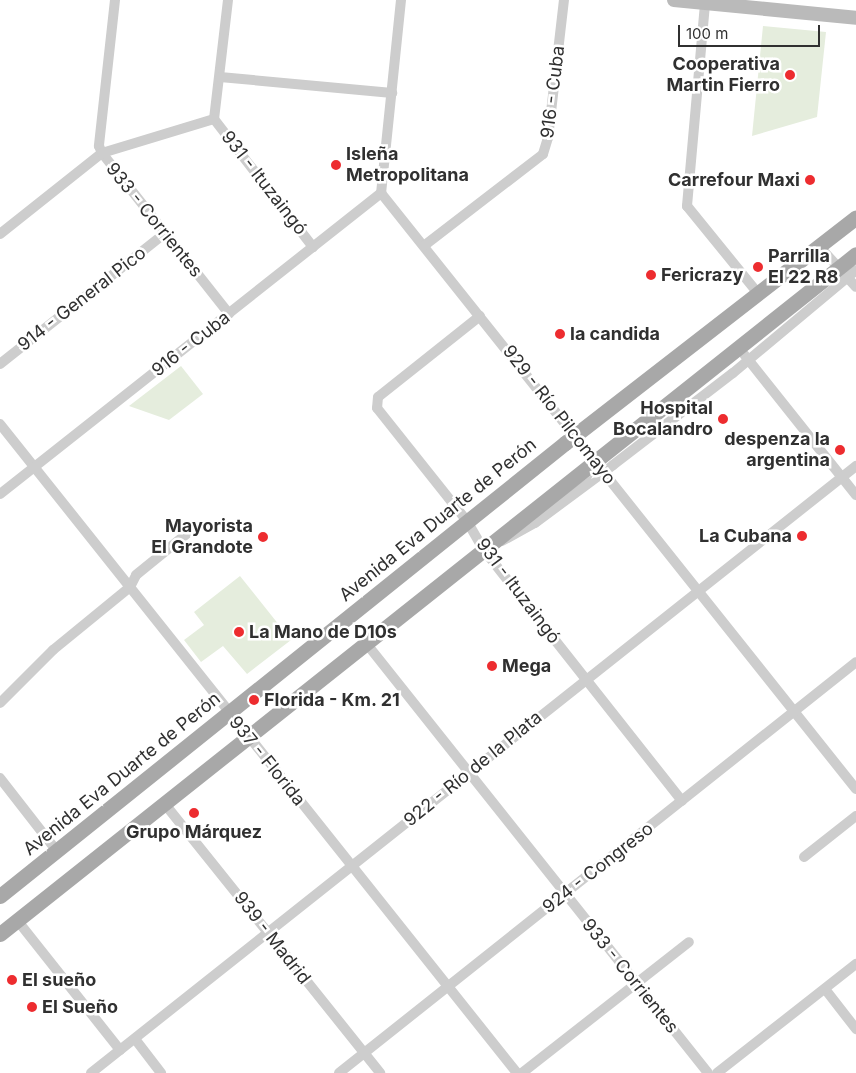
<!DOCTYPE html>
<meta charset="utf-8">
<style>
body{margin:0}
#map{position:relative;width:856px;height:1073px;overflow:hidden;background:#fff;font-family:Inter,sans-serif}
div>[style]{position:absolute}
.green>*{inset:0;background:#e5eddd}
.street>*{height:10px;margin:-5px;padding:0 5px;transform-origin:5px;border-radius:5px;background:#cdcdcd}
.secondary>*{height:14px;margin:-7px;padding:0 7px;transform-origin:7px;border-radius:7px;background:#bababa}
.primary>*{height:15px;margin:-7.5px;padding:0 7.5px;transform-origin:7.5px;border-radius:7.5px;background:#a8a8a8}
.dots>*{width:14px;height:14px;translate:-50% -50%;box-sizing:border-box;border:2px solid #fff;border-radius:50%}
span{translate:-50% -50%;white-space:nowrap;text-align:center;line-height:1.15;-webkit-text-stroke:5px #fff;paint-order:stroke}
.poi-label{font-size:18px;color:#303030;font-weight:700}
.right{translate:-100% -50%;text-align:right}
.left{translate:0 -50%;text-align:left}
.street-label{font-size:18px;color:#303030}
.scale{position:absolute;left:678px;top:25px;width:142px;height:22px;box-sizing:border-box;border:2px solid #303030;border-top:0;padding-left:6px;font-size:15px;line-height:18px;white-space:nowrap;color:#303030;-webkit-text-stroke:4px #fff;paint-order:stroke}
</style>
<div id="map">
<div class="green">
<i style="clip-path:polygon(763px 26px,826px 32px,817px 117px,752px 136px)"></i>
<i style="clip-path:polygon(181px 366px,203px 394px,169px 420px,129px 406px)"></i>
<i style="clip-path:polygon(240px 576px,291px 640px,247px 674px,223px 646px,201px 662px,184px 640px,204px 625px,194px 612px)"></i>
</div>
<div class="street">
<i style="left:115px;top:0;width:147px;rotate:96.3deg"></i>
<i style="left:99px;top:146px;width:8px;rotate:67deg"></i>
<i style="left:102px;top:153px;width:205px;rotate:51.7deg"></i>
<i style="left:228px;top:0;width:120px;rotate:96.7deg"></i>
<i style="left:214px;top:119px;width:162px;rotate:52.3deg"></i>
<i style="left:401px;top:0;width:194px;rotate:95.9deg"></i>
<i style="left:381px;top:193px;width:762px;rotate:51.45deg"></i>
<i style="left:705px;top:4px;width:203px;rotate:95.1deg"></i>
<i style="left:687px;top:206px;width:111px;rotate:50.9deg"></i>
<i style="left:220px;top:77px;width:173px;rotate:5.3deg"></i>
<i style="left:0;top:234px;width:130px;rotate:-38.5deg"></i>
<i style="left:102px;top:153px;width:117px;rotate:-16.9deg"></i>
<i style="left:425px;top:245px;width:149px;rotate:-37.6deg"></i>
<i style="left:543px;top:154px;width:17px;rotate:-73deg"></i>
<i style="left:548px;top:138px;width:139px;rotate:-83.4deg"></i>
<i style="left:819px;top:246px;width:55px;rotate:47.9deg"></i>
<i style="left:480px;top:316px;width:130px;rotate:141.5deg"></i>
<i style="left:378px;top:397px;width:11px;rotate:95deg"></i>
<i style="left:377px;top:408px;width:144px;rotate:51.5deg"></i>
<i style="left:467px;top:521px;width:32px;rotate:60deg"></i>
<i style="left:483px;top:549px;width:321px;rotate:51.7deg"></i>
<i style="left:739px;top:348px;width:188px;rotate:51.5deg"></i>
<i style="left:0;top:364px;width:211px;rotate:-38.4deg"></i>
<i style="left:0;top:424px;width:830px;rotate:51.46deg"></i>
<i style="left:0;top:494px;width:486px;rotate:-38.3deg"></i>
<i style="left:502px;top:541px;width:38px;rotate:-29deg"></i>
<i style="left:535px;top:523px;width:97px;rotate:-36.6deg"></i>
<i style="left:613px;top:465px;width:151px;rotate:-37.5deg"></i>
<i style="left:733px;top:373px;width:160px;rotate:-39.9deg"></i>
<i style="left:366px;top:643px;width:549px;rotate:51.5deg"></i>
<i style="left:0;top:703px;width:75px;rotate:-45deg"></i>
<i style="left:53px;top:650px;width:99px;rotate:-39.3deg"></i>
<i style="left:130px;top:587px;width:13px;rotate:-63deg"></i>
<i style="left:136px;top:575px;width:76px;rotate:-39.1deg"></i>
<i style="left:0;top:778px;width:91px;rotate:52.1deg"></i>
<i style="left:164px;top:803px;width:346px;rotate:51.3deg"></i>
<i style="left:804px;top:857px;width:66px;rotate:-38.3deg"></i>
<i style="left:17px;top:920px;width:166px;rotate:51.6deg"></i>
<i style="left:825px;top:989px;width:51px;rotate:52.2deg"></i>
<i style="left:135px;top:1039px;width:43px;rotate:52.6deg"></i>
<i style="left:91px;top:1073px;width:977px;rotate:-38.43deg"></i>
<i style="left:339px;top:1073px;width:660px;rotate:-38.48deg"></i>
<i style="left:522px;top:1073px;width:212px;rotate:-38.1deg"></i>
<i style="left:717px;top:1073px;width:177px;rotate:-38.1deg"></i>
</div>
<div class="secondary">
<i style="left:674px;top:0;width:183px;rotate:5.6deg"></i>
</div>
<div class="primary">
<i style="left:0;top:896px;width:724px;rotate:-38.72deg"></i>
<i style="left:565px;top:443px;width:368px;rotate:-37.8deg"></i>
<i style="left:0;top:934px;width:1093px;rotate:-38.46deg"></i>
</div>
<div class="dots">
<i style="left:790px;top:75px;background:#ed2c2f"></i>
<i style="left:336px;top:165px;background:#ed2c2f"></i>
<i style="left:810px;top:180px;background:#ed2c2f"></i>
<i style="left:758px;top:267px;background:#ed2c2f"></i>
<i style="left:651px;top:275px;background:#ed2c2f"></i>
<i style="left:560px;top:334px;background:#ed2c2f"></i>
<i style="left:723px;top:419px;background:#ed2c2f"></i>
<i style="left:840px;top:450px;background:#ed2c2f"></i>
<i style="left:802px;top:536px;background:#ed2c2f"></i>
<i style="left:263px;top:537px;background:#ed2c2f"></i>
<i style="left:239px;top:632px;background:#ed2c2f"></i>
<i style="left:492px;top:666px;background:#ed2c2f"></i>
<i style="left:254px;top:700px;background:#ed2c2f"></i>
<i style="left:194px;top:813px;background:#ed2c2f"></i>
<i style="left:12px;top:980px;background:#ed2c2f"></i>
<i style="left:32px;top:1007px;background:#ed2c2f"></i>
</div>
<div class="poi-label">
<span class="right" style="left:780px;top:75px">Cooperativa<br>Martin Fierro</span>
<span class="left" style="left:346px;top:165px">Isleña<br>Metropolitana</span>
<span class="right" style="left:800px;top:180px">Carrefour Maxi</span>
<span class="left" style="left:768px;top:267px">Parrilla<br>El 22 R8</span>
<span class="left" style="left:661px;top:275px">Fericrazy</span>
<span class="left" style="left:570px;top:334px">la candida</span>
<span class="right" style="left:713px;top:419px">Hospital<br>Bocalandro</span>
<span class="right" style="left:830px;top:450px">despenza la<br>argentina</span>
<span class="right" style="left:253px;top:537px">Mayorista<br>El Grandote</span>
<span class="right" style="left:792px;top:536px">La Cubana</span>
<span class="left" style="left:249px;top:632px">La Mano de D10s</span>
<span class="left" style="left:502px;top:666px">Mega</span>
<span class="left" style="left:264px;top:700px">Florida - Km. 21</span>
<span style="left:194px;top:832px">Grupo Márquez</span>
<span class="left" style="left:22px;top:980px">El sueño</span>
<span class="left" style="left:42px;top:1007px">El Sueño</span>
</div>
<div class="street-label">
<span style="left:553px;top:92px;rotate:-83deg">916 - Cuba</span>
<span style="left:264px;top:183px;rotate:52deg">931 - Ituzaingó</span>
<span style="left:154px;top:220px;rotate:51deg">933 - Corrientes</span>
<span style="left:82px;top:299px;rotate:-38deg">914 - General Pico</span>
<span style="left:191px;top:344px;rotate:-38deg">916 - Cuba</span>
<span style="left:559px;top:415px;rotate:52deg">929 - Río Pilcomayo</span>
<span style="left:438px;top:520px;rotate:-39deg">Avenida Eva Duarte de Perón</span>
<span style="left:518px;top:591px;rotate:53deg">931 - Ituzaingó</span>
<span style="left:267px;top:761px;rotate:51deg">937 - Florida</span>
<span style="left:473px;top:769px;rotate:-39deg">922 - Río de la Plata</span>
<span style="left:122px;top:774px;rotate:-39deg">Avenida Eva Duarte de Perón</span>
<span style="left:598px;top:868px;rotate:-38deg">924 - Congreso</span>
<span style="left:272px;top:938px;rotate:52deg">939 - Madrid</span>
<span style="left:630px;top:976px;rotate:51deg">933 - Corrientes</span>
</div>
<div class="scale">100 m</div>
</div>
